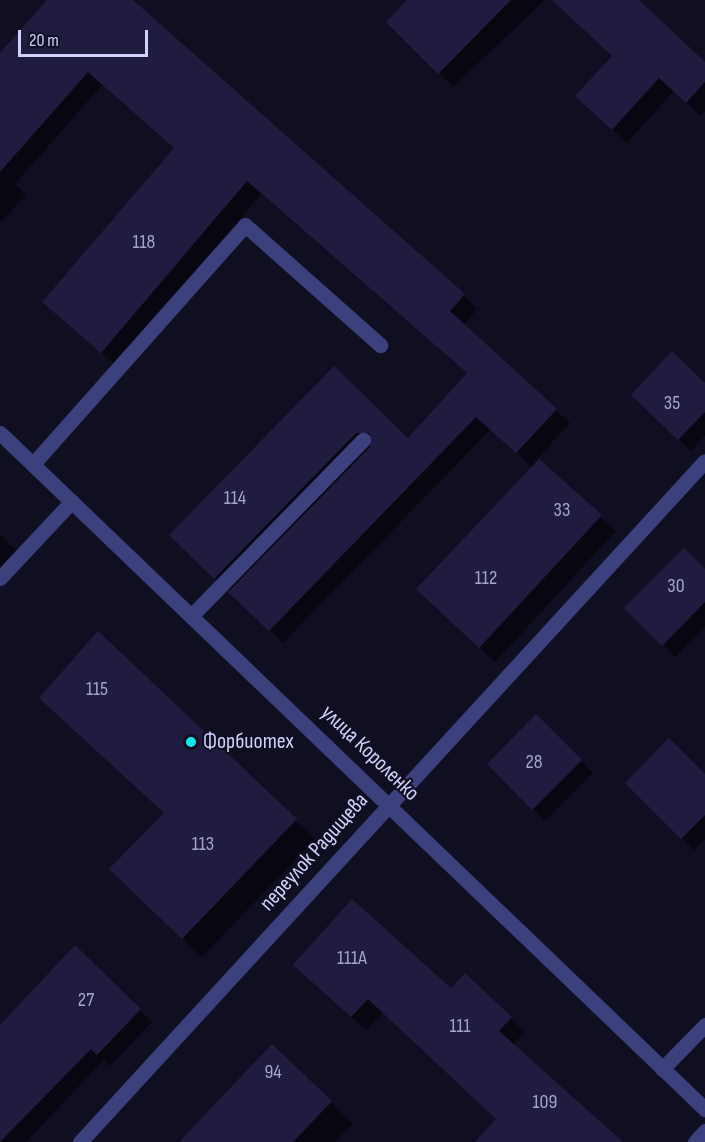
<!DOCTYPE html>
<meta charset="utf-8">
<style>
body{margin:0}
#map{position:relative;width:705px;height:1142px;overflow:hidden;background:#100e21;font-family:"Sofia Sans Condensed",sans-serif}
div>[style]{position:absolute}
.shadow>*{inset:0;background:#0007}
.building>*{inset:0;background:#201c40}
.service>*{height:15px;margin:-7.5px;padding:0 7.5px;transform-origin:7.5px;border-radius:7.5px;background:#3c407d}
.minor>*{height:15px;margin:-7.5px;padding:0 7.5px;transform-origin:7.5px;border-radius:7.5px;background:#3c407d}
.dots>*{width:16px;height:16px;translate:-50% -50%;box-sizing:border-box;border:3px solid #100e21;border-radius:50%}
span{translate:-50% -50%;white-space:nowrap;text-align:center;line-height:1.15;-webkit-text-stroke:4.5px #100e21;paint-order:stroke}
.number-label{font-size:20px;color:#a6a4cd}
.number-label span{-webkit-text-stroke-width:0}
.poi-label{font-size:22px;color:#d2d1fc}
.left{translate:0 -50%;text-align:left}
.street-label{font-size:22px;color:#d2d1fc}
.scale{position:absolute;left:18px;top:30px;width:130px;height:27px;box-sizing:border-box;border:3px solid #d2d1fc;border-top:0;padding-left:8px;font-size:18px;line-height:21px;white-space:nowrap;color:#d2d1fc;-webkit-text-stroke:4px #100e21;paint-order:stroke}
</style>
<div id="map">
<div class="shadow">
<i style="clip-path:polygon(50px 0,131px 0,464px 295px,477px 309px,464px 325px,570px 423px,537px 459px,616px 531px,495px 662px,434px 604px,532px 467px,491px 429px,283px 643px,171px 535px,334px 368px,408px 440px,468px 374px,261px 194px,116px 365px,58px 316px,44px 302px,175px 149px,103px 84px,15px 184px,26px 195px,0 223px,0 56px)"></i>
<i style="clip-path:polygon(409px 0,545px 0,453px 87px,388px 22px)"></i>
<i style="clip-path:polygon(553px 0,639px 0,705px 64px,705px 111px,701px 116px,674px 91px,627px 143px,591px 110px,613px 57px)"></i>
<i style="clip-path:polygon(705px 385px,705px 436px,691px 451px,645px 407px)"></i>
<i style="clip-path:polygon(0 534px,21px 555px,0 577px)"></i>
<i style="clip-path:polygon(705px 571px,705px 626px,675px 657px,626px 608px)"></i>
<i style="clip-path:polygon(536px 717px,593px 773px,545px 821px,489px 764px)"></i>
<i style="clip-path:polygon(705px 776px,705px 839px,694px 850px,627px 783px)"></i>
<i style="clip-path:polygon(165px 814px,295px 820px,315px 840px,202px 957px,131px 889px)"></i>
<i style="clip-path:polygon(76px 947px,152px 1022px,110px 1066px,104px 1060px,26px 1142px,0 1142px,0 1032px)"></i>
<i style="clip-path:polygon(309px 979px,451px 991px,511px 1018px,525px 1032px,513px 1045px,620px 1142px,489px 1142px,497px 1119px,383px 1012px,366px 1030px)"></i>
<i style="clip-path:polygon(331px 1102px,353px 1124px,335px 1142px,181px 1142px)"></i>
</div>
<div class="building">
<i style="clip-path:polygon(47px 0,133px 0,465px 294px,450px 311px,557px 409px,516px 453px,476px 417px,269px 631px,228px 592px,370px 447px,369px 433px,356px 433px,214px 579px,169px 535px,334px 366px,408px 438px,467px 373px,247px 181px,101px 353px,42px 302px,174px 148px,88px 72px,0 172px,0 53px)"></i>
<i style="clip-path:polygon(407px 0,511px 0,438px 74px,386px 22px)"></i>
<i style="clip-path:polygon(552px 0,639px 0,705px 62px,705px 82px,686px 103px,659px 78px,612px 130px,575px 96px,612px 56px)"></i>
<i style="clip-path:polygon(672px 351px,705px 383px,705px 412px,678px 440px,631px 395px)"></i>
<i style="clip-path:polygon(539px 459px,602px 515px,479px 648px,416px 589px)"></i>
<i style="clip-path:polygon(684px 548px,705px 569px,705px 602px,662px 646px,624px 608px)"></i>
<i style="clip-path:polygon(98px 631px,297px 819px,182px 939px,109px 869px,164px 813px,39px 698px)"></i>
<i style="clip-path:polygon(536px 714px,582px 760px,532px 810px,487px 764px)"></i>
<i style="clip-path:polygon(669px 738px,705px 774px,705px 815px,681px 839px,625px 783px)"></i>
<i style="clip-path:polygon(352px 899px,451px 988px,465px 973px,512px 1017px,499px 1031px,623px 1142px,475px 1142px,496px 1119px,368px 999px,351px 1017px,293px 965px)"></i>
<i style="clip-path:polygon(75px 945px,141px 1009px,97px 1055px,91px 1049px,0 1142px,0 1025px)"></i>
<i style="clip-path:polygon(272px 1044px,332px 1101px,293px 1142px,179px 1142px)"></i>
</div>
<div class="service">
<i style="left:33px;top:464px;width:319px;rotate:-48.4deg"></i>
<i style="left:245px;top:225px;width:181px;rotate:41.6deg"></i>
<i style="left:0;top:578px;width:105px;rotate:-46.9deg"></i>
<i style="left:192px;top:615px;width:245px;rotate:-45.7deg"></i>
<i style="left:662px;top:1069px;width:62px;rotate:-45.7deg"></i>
<i style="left:695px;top:1142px;width:15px;rotate:-48deg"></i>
</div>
<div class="minor">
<i style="left:0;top:433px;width:977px;rotate:43.8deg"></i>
<i style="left:80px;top:1142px;width:924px;rotate:-47.46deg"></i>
</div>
<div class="dots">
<i style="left:191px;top:742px;background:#0eeaeb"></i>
</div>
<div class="number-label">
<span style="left:144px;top:242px">118</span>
<span style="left:672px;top:403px">35</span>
<span style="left:235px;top:498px">114</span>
<span style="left:562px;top:510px">33</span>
<span style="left:486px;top:578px">112</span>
<span style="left:676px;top:586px">30</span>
<span style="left:97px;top:689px">115</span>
<span style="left:534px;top:762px">28</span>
<span style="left:203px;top:844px">113</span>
<span style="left:352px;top:958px">111А</span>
<span style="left:86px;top:1000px">27</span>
<span style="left:460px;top:1026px">111</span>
<span style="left:273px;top:1072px">94</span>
<span style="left:545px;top:1102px">109</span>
</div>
<div class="poi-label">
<span class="left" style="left:203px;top:742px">Форбиотех</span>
</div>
<div class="street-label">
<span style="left:370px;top:753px;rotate:44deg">улица Короленко</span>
<span style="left:314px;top:852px;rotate:-48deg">переулок Радищева</span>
</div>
<div class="scale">20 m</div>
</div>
